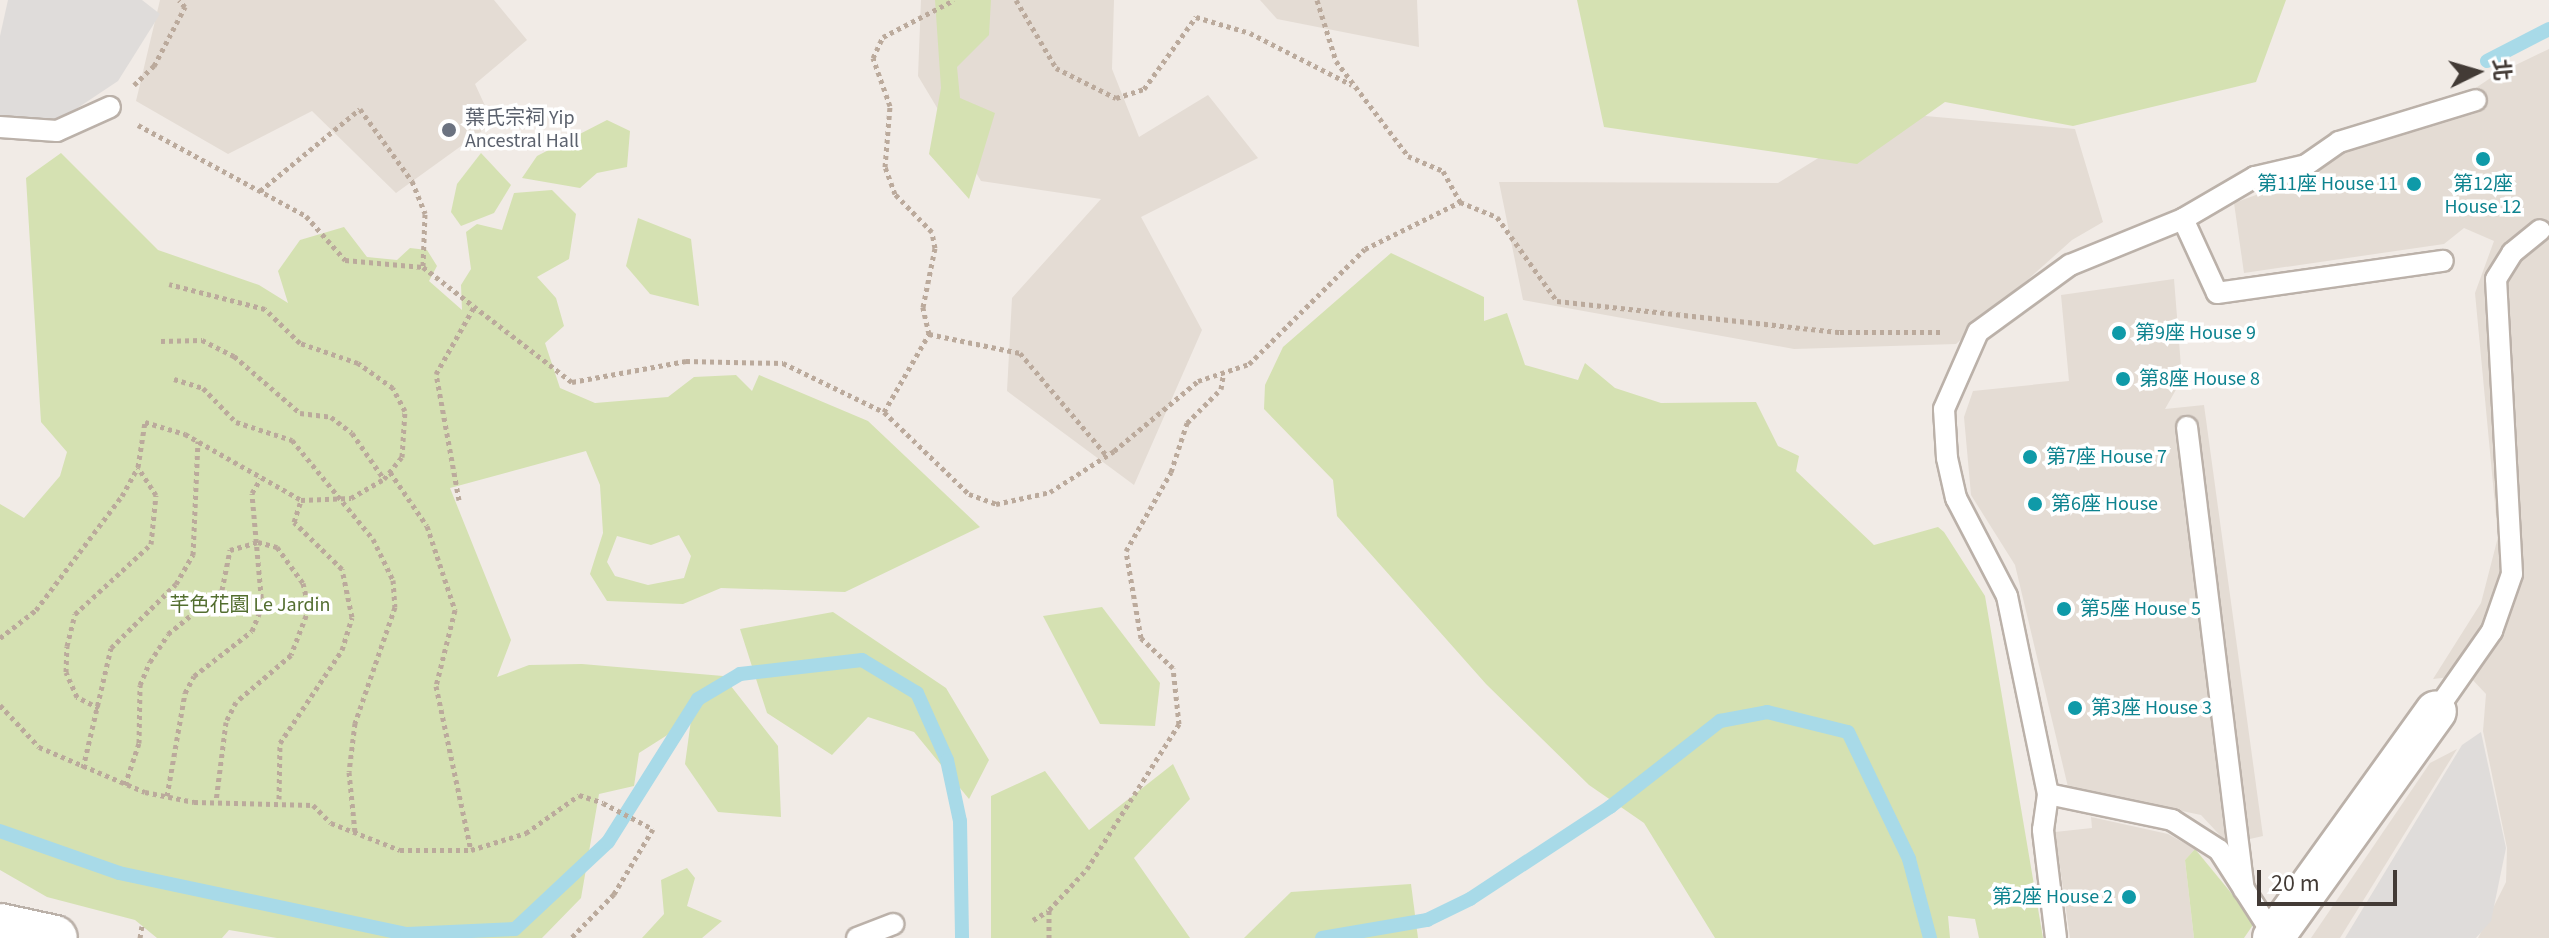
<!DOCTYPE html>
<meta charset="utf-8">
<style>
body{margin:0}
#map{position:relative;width:2549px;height:938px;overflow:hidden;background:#f1ebe6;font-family:"Source Sans 3","Noto Sans TC",sans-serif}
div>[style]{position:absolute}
.residential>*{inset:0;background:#e4dcd4}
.green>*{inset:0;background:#d5e1b2}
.parking>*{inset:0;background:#dfdcda}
.stream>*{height:14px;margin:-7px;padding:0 7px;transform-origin:7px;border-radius:7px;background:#a8dae8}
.path>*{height:5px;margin-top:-2.5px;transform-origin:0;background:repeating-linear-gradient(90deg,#bbaa9c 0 4px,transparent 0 8px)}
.roads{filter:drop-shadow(2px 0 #bbb1a9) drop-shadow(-2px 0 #bbb1a9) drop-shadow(0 2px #bbb1a9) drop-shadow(0 -2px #bbb1a9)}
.service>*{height:20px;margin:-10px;padding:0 10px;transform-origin:10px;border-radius:10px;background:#fff}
.minor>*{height:40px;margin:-20px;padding:0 20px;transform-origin:20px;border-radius:20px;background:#fff}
.tertiary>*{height:44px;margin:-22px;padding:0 22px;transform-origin:22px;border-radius:22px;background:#fff}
.dots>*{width:22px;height:22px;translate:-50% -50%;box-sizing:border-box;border:4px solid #fff;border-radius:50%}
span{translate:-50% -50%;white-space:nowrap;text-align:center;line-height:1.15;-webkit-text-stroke:7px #fff;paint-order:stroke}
.worship-label{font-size:20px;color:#5b616d}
.left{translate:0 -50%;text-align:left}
.culture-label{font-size:20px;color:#0d838f}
.right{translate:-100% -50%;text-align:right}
.park-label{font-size:20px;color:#536e30}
.north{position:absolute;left:2437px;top:32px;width:80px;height:80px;-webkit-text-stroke:6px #fff;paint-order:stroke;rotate:85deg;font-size:22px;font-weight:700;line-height:32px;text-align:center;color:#433b36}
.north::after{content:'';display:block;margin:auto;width:28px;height:36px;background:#433b36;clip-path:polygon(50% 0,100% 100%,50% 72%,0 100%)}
.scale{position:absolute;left:2257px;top:870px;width:140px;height:36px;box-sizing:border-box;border:4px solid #433b36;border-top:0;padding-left:10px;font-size:24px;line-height:28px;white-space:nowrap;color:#433b36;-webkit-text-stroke:6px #fff;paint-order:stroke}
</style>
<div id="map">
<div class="residential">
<i style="clip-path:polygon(160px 0,494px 0,527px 40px,475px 84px,493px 123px,396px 193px,312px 111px,228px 154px,136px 101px)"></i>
<i style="clip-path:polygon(921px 0,1114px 0,1112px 69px,1139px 137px,1208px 95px,1258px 158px,1141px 217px,1202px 330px,1134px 485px,1007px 391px,1012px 298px,1101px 199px,981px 181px,918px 76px)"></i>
<i style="clip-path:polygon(1260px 0,1417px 0,1419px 47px,1277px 19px)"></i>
<i style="clip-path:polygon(2549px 49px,2549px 938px,2478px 938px,2506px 882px,2507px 848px,2483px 731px,2486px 694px,2468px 675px,2433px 679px,2481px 603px,2498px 537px,2475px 293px,2494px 241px,2464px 228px,2444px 244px,2244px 273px,2234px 203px,2313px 174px,2330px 155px,2419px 126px,2495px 75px)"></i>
<i style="clip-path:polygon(1891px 113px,2075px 129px,2103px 222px,2072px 240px,1956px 344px,1794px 349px,1523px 300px,1499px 182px,1778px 183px)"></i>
<i style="clip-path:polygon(2174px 279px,2182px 379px,2165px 409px,2204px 405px,2263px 836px,2228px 844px,2201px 815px,2068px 787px,2015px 565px,1971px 495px,1964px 417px,1973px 391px,2069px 381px,2061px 295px)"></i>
<i style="clip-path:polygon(2457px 749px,2340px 938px,2311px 938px,2430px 763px)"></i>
<i style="clip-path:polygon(2091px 817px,2168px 834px,2195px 849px,2185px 860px,2194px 938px,2070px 938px,2055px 832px,2092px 828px)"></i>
</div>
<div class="green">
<i style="clip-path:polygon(935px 0,991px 0,989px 35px,957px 67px,960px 98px,995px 113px,969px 199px,929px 154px,941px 88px)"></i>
<i style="clip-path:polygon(1577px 0,2286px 0,2256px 82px,2073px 126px,1945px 102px,1857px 164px,1604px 127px)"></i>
<i style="clip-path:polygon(607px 120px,630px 131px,627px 167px,597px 173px,580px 188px,522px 178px,537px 156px)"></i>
<i style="clip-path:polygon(evenodd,61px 153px,158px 250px,259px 285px,288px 303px,278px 271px,300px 240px,344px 227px,367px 257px,397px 260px,410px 248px,427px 250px,437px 266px,429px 281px,462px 310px,461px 285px,471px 269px,466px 232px,477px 224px,502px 230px,514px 193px,552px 190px,576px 214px,569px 259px,537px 277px,556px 298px,564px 326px,545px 343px,560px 388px,595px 403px,668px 397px,694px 377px,736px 375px,752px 391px,759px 375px,868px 421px,980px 527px,845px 592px,721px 588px,683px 604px,607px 601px,590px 574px,603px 533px,600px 485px,586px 451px,450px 488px,511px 640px,497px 677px,529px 665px,582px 664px,723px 676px,778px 746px,781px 817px,718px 812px,685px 764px,691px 720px,639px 753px,634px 786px,599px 794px,581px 898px,542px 938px,277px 938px,229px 930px,222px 938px,157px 938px,135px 920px,47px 897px,0 870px,0 504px,24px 518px,60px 476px,67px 452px,41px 422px,26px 178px,61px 153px,679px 535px,691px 556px,684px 578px,648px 585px,615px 576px,607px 562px,617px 536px,651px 545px,679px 535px)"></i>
<i style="clip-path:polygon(481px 153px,511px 185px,494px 213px,461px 226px,451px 212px,457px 184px)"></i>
<i style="clip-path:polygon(638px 218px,691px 239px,699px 306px,650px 294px,626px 266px)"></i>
<i style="clip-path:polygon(1391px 253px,1484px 297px,1484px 321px,1507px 313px,1525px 365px,1578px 380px,1585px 363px,1615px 388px,1661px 403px,1756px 402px,1778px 446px,1799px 456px,1796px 471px,1874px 545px,1938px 527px,1944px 532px,1985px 596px,2043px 938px,1979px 938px,1975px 919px,1948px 916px,1950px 938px,1715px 938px,1644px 823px,1589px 785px,1486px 684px,1337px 516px,1333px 480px,1264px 409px,1265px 385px,1283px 347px)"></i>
<i style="clip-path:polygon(1102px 607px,1160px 683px,1155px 726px,1100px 724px,1043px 616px)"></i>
<i style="clip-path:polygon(833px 612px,946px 688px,989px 760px,969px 799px,914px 732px,868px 717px,832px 755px,767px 713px,740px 629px)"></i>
<i style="clip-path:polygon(1173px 764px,1190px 799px,1134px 858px,1190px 938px,991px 938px,991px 796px,1045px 771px,1089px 830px)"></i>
<i style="clip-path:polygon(2195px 849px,2255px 922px,2244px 938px,2194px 938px,2185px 860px)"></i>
<i style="clip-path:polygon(687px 868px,695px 878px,687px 906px,722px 921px,702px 938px,642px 938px,664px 914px,661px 880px)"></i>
<i style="clip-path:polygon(1411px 884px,1418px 938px,1244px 938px,1291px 892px)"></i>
</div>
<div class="parking">
<i style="clip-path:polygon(8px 0,142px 0,160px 14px,118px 81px,76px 109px,55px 121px,0 119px,0 36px)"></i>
<i style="clip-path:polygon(2481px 732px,2506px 848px,2491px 921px,2476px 938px,2345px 938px,2462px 745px)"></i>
</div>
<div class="stream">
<i style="left:2487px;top:61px;width:70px;rotate:-27.3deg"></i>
<i style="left:0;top:831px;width:126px;rotate:19.4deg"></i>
<i style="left:119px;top:873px;width:294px;rotate:12deg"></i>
<i style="left:407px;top:934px;width:108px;rotate:-2.7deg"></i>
<i style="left:515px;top:929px;width:127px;rotate:-43.1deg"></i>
<i style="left:608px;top:842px;width:169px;rotate:-57.8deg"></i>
<i style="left:698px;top:699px;width:49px;rotate:-30.8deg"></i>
<i style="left:740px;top:674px;width:123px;rotate:-6.5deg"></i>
<i style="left:862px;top:660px;width:64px;rotate:31deg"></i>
<i style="left:917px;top:693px;width:73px;rotate:65.9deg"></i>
<i style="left:947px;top:760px;width:62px;rotate:78deg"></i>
<i style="left:960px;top:821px;width:117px;rotate:89deg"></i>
<i style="left:1322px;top:938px;width:107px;rotate:-9.7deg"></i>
<i style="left:1427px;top:920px;width:48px;rotate:-26deg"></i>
<i style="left:1470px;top:899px;width:168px;rotate:-33.3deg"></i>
<i style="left:1610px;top:807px;width:140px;rotate:-38deg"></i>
<i style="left:1720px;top:721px;width:48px;rotate:-10.8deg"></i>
<i style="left:1767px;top:712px;width:83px;rotate:13.9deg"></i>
<i style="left:1848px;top:732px;width:141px;rotate:64.3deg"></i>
<i style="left:1909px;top:859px;width:82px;rotate:75.1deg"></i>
</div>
<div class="path">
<i style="left:1016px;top:0;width:79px;rotate:59.5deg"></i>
<i style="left:1056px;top:68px;width:67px;rotate:26.6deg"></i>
<i style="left:1116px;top:98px;width:29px;rotate:-18deg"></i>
<i style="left:1144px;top:89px;width:89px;rotate:-54.2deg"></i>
<i style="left:1196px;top:17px;width:56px;rotate:16.5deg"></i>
<i style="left:1250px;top:33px;width:114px;rotate:27deg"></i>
<i style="left:1317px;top:0;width:64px;rotate:72.7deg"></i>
<i style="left:1336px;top:61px;width:119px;rotate:52.8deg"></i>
<i style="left:1408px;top:156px;width:38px;rotate:23deg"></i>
<i style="left:1443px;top:171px;width:35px;rotate:61deg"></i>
<i style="left:1460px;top:202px;width:40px;rotate:22deg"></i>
<i style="left:1497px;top:217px;width:103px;rotate:54.5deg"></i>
<i style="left:1557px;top:301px;width:285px;rotate:6.3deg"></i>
<i style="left:1840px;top:332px;width:102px"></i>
<i style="left:134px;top:85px;width:28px;rotate:-44deg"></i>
<i style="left:154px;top:66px;width:67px;rotate:-62.3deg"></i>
<i style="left:185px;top:7px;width:9px;rotate:-131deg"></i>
<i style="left:138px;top:125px;width:191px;rotate:28.4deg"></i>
<i style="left:306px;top:216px;width:59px;rotate:48.4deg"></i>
<i style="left:345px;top:260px;width:78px;rotate:5.1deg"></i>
<i style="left:423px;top:267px;width:188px;rotate:37.7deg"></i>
<i style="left:572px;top:382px;width:116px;rotate:-10.4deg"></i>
<i style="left:686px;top:361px;width:97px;rotate:1.2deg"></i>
<i style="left:783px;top:363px;width:112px;rotate:25.9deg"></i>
<i style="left:884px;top:412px;width:118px;rotate:44deg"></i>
<i style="left:969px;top:494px;width:29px;rotate:20deg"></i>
<i style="left:996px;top:504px;width:55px;rotate:-12.5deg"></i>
<i style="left:1050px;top:492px;width:76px;rotate:-32.6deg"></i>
<i style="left:1114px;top:451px;width:109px;rotate:-39.8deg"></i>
<i style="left:1198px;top:381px;width:54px;rotate:-18.4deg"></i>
<i style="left:1249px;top:364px;width:163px;rotate:-44.8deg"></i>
<i style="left:1365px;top:249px;width:106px;rotate:-26.3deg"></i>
<i style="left:260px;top:191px;width:129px;rotate:-39.4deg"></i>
<i style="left:360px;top:109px;width:89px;rotate:54.2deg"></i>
<i style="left:412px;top:181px;width:35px;rotate:68deg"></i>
<i style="left:425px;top:214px;width:53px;rotate:92.2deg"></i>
<i style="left:929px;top:334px;width:93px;rotate:11.8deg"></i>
<i style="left:1020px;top:353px;width:135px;rotate:49.8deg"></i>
<i style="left:161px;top:341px;width:41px;rotate:-1.4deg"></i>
<i style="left:202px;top:340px;width:36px;rotate:27deg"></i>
<i style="left:234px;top:356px;width:87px;rotate:40.8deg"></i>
<i style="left:300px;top:413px;width:31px;rotate:7deg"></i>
<i style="left:331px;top:417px;width:26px;rotate:37deg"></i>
<i style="left:352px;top:433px;width:56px;rotate:55.2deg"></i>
<i style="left:174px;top:379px;width:30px;rotate:17deg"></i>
<i style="left:203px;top:388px;width:47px;rotate:45.9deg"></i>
<i style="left:236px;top:422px;width:59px;rotate:17.8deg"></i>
<i style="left:292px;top:440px;width:128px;rotate:50.7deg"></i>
<i style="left:373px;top:539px;width:46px;rotate:64deg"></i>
<i style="left:393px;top:580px;width:27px;rotate:86deg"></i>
<i style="left:395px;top:607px;width:123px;rotate:109deg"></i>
<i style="left:355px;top:723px;width:49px;rotate:97deg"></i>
<i style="left:349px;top:772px;width:60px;rotate:84.3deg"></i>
<i style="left:884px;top:412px;width:90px;rotate:-60deg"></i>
<i style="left:929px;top:334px;width:28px;rotate:-103deg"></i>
<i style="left:923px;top:307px;width:60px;rotate:-78.5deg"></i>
<i style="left:935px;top:248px;width:16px;rotate:-101deg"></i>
<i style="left:932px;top:232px;width:53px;rotate:-134.2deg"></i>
<i style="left:895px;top:194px;width:29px;rotate:-110deg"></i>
<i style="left:885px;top:167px;width:61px;rotate:-85.3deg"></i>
<i style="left:890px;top:106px;width:51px;rotate:-109.5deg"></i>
<i style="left:873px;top:58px;width:23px;rotate:-65deg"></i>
<i style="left:883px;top:37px;width:80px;rotate:-27.5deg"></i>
<i style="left:390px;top:472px;width:65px;rotate:55.6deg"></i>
<i style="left:427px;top:526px;width:89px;rotate:71.6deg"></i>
<i style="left:455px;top:610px;width:78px;rotate:104deg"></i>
<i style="left:436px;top:686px;width:168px;rotate:78deg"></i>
<i style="left:459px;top:500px;width:128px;rotate:-100.3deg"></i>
<i style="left:436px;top:374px;width:77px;rotate:-60.4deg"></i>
<i style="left:0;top:638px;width:46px;rotate:-37.9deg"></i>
<i style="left:36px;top:610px;width:143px;rotate:-53deg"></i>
<i style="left:122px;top:496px;width:33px;rotate:-61deg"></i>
<i style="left:138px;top:467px;width:46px;rotate:-81.2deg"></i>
<i style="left:145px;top:422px;width:42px;rotate:16.7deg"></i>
<i style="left:185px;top:434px;width:133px;rotate:29.6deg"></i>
<i style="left:301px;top:500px;width:50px;rotate:-2.3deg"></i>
<i style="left:351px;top:498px;width:38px;rotate:-30deg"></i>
<i style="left:384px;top:479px;width:28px;rotate:-51deg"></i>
<i style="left:402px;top:457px;width:46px;rotate:-86.3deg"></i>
<i style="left:405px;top:411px;width:26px;rotate:-118deg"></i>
<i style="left:393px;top:388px;width:43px;rotate:-144.5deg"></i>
<i style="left:358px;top:363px;width:61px;rotate:-161deg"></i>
<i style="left:300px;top:343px;width:49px;rotate:-135.8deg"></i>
<i style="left:265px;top:309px;width:99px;rotate:-165.4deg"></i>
<i style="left:0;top:705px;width:57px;rotate:47.1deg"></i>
<i style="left:39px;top:747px;width:115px;rotate:23deg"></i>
<i style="left:145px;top:792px;width:50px;rotate:11.5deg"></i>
<i style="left:194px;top:802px;width:119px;rotate:1.4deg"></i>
<i style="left:313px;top:805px;width:25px;rotate:45deg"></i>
<i style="left:331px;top:823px;width:74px;rotate:21.4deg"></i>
<i style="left:400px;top:850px;width:71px"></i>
<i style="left:471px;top:850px;width:58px;rotate:-17.2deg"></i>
<i style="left:526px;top:833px;width:65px;rotate:-35.6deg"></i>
<i style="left:579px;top:795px;width:25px;rotate:18deg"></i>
<i style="left:603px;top:803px;width:56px;rotate:27.5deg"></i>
<i style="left:653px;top:829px;width:76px;rotate:121deg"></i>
<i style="left:614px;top:894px;width:62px;rotate:134.3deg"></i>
<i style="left:99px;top:708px;width:25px;rotate:-153deg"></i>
<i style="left:77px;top:697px;width:27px;rotate:-114deg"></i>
<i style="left:66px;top:672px;width:26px;rotate:-88deg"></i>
<i style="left:67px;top:646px;width:33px;rotate:-76deg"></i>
<i style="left:75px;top:614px;width:103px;rotate:-42.6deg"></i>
<i style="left:151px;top:544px;width:49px;rotate:-84.2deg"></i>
<i style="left:156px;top:495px;width:33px;rotate:-123deg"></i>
<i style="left:83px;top:768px;width:123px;rotate:-76.9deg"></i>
<i style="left:111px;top:648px;width:91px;rotate:-44.6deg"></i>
<i style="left:176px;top:584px;width:34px;rotate:-60deg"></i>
<i style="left:193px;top:555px;width:114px;rotate:-87.5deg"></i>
<i style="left:125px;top:785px;width:44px;rotate:-71.6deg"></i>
<i style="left:139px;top:743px;width:58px;rotate:-89deg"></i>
<i style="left:140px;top:685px;width:25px;rotate:-67deg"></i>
<i style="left:150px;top:662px;width:33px;rotate:-57deg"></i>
<i style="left:168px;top:634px;width:70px;rotate:-39.2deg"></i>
<i style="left:222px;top:590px;width:41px;rotate:-78.7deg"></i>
<i style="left:230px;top:550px;width:29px;rotate:-16deg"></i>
<i style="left:258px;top:542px;width:20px;rotate:15deg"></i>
<i style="left:277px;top:547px;width:44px;rotate:54.2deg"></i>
<i style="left:303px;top:583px;width:26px;rotate:77deg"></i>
<i style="left:309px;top:608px;width:50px;rotate:111deg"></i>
<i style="left:291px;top:655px;width:72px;rotate:139.5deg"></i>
<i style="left:236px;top:702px;width:22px;rotate:117deg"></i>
<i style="left:226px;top:722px;width:80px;rotate:97.2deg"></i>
<i style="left:167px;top:796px;width:105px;rotate:-80.1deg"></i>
<i style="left:185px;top:693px;width:19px;rotate:-62deg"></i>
<i style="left:194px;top:676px;width:73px;rotate:-37.8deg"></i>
<i style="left:252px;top:631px;width:27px;rotate:-68deg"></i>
<i style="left:262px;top:606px;width:113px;rotate:-95.1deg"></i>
<i style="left:252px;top:493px;width:17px;rotate:-59deg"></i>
<i style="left:279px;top:799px;width:56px;rotate:-89deg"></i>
<i style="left:280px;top:743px;width:112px;rotate:-56.3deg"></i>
<i style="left:342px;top:650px;width:34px;rotate:-73deg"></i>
<i style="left:352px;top:617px;width:49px;rotate:-101.8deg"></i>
<i style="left:342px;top:569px;width:67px;rotate:-135.6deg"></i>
<i style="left:294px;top:522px;width:23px;rotate:-72deg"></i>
<i style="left:1033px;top:920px;width:17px;rotate:-31deg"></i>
<i style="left:140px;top:938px;width:12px;rotate:-81deg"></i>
<i style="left:1049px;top:938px;width:28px;rotate:-90deg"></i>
<i style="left:1049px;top:910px;width:56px;rotate:-47.2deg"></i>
<i style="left:1087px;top:869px;width:172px;rotate:-57.6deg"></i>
<i style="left:1179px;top:724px;width:56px;rotate:-96.1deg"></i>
<i style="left:1173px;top:668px;width:44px;rotate:-136.8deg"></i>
<i style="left:1141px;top:638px;width:88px;rotate:-99.8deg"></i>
<i style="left:1126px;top:551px;width:91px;rotate:-60.3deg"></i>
<i style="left:1171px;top:472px;width:52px;rotate:-71.9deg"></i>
<i style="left:1187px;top:423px;width:48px;rotate:-45deg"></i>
<i style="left:1221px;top:389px;width:13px;rotate:-81deg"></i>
</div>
<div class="roads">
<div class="service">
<i style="left:0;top:127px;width:57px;rotate:4deg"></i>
<i style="left:57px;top:131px;width:58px;rotate:-24.4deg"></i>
<i style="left:2183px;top:219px;width:83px;rotate:-30.3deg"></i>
<i style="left:2255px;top:177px;width:52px;rotate:-13.2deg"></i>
<i style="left:2306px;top:165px;width:40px;rotate:-34.9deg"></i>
<i style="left:2339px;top:142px;width:143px;rotate:-17deg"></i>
<i style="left:2187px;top:427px;width:466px;rotate:83deg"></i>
<i style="left:2436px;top:711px;width:98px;rotate:-55deg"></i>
<i style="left:2492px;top:631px;width:60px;rotate:-70.7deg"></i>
<i style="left:2512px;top:574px;width:295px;rotate:-93.1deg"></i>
<i style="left:2496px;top:279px;width:31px;rotate:-58deg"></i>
<i style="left:2512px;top:253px;width:36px;rotate:-39deg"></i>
<i style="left:2048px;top:794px;width:127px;rotate:11.8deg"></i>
<i style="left:2172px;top:820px;width:56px;rotate:32.6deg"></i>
<i style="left:2219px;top:850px;width:102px;rotate:57.4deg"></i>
<i style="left:857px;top:938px;width:39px;rotate:-21deg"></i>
<i style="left:2056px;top:938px;width:109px;rotate:-96.9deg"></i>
<i style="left:2043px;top:830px;width:36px;rotate:-82deg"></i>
<i style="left:2048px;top:794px;width:202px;rotate:-101.7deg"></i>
<i style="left:2007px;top:596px;width:110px;rotate:-117.5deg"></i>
<i style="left:1956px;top:498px;width:41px;rotate:-102.7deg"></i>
<i style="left:1947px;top:458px;width:49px;rotate:-93.5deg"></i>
<i style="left:1944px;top:409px;width:84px;rotate:-66.2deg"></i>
<i style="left:1978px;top:332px;width:114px;rotate:-36.1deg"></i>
<i style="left:2070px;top:265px;width:122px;rotate:-22.2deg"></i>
<i style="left:2183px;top:219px;width:81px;rotate:65.3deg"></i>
<i style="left:2217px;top:293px;width:228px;rotate:-8.1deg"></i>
</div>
<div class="minor">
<i style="left:2273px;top:938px;width:279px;rotate:-54.3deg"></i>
</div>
<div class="tertiary">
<i style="left:0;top:926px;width:56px;rotate:12.3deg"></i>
</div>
</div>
<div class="dots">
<i style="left:449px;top:130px;background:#6b7280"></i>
<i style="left:2483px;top:159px;background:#0f9aa8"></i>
<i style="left:2414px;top:184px;background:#0f9aa8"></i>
<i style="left:2119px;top:333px;background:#0f9aa8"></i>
<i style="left:2123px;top:379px;background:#0f9aa8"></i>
<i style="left:2030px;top:457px;background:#0f9aa8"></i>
<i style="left:2035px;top:504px;background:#0f9aa8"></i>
<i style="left:2064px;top:609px;background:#0f9aa8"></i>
<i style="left:2075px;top:708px;background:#0f9aa8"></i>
<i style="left:2129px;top:897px;background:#0f9aa8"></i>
</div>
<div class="worship-label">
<span class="left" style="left:465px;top:130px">葉氏宗祠 Yip<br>Ancestral Hall</span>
</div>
<div class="culture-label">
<span class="right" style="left:2398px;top:184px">第11座 House 11</span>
<span style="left:2483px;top:196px">第12座<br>House 12</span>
<span class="left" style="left:2135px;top:333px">第9座 House 9</span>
<span class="left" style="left:2139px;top:379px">第8座 House 8</span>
<span class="left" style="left:2046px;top:457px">第7座 House 7</span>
<span class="left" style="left:2051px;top:504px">第6座 House</span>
<span class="left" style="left:2080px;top:609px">第5座 House 5</span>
<span class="left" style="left:2091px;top:708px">第3座 House 3</span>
<span class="right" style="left:2113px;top:897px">第2座 House 2</span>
</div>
<div class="park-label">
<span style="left:250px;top:605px">芊色花園 Le Jardin</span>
</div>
<div class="north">北</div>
<div class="scale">20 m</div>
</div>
